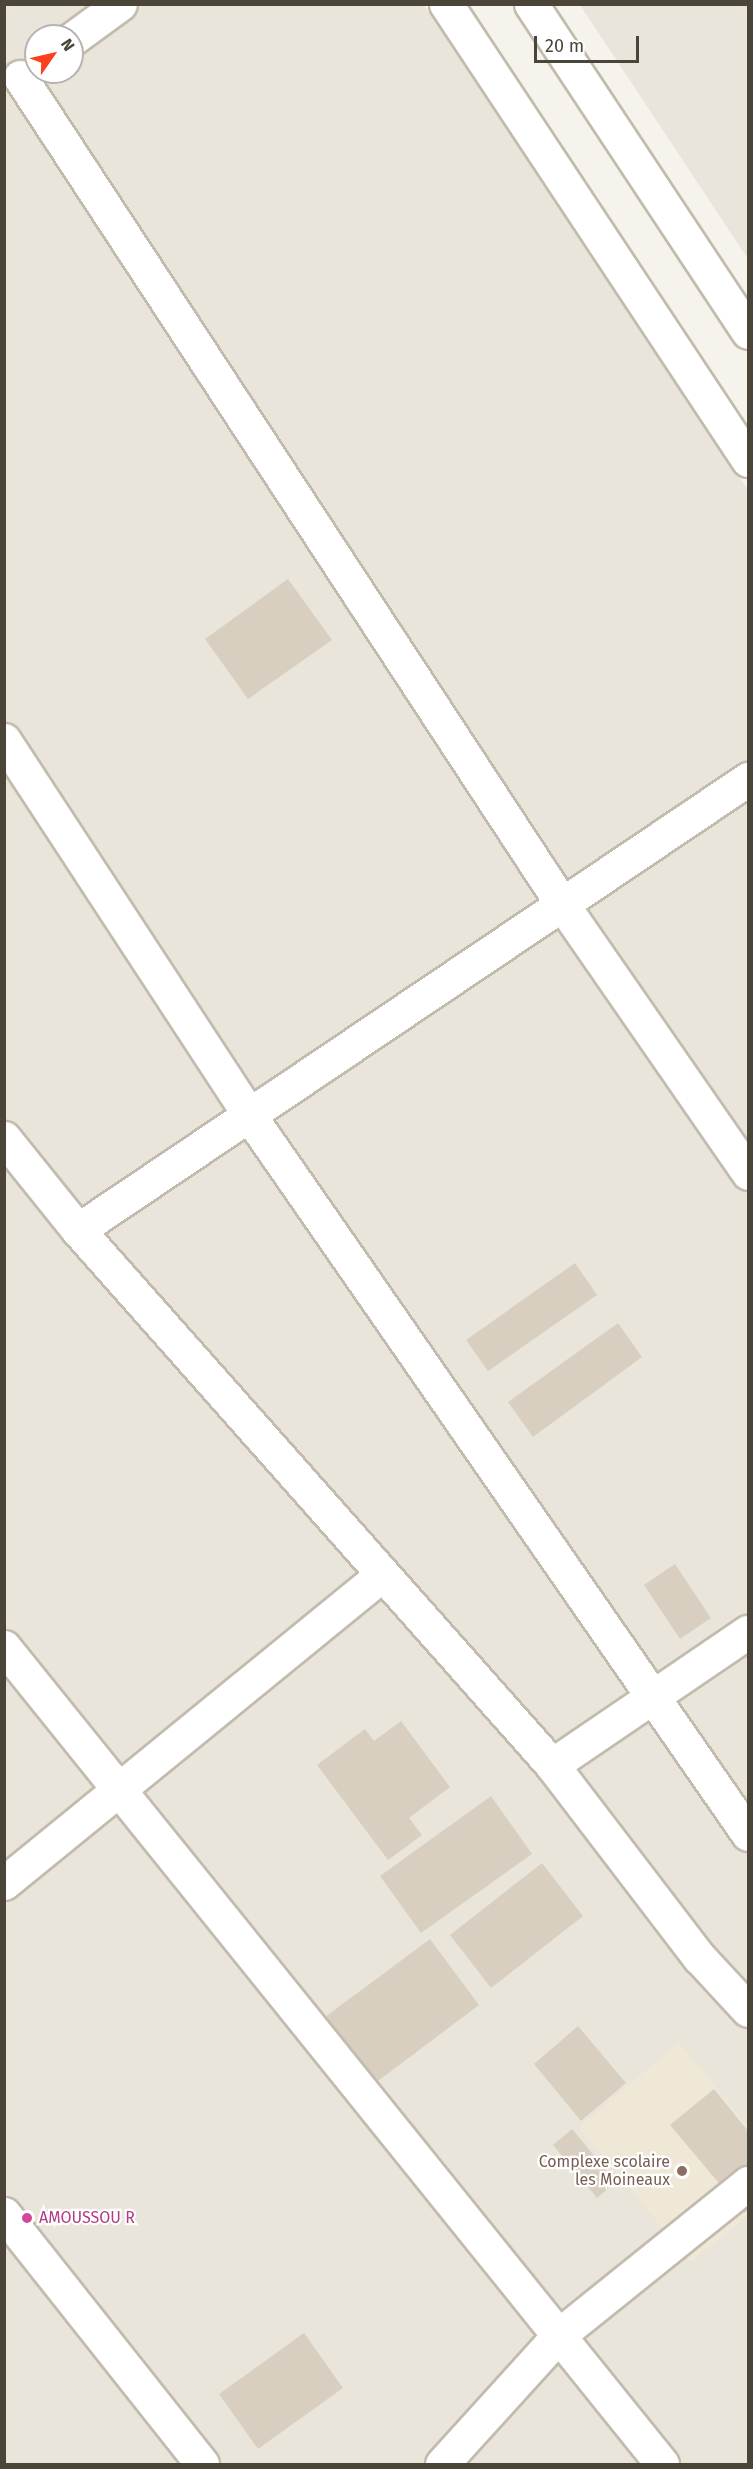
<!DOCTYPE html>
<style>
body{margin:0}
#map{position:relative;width:753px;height:2469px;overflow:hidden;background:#f6f3ec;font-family:"Fira Sans",sans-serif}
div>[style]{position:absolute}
.residential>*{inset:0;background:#eae5da}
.education>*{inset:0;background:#efe8d6}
.building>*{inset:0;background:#d8cfc1}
.roads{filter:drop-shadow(2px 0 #c2bbae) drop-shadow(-2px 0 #c2bbae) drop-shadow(0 2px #c2bbae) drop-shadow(0 -2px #c2bbae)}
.minor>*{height:33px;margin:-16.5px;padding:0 16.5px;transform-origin:16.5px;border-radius:16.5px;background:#fff}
.dots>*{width:16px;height:16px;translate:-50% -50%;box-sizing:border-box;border:3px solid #fff;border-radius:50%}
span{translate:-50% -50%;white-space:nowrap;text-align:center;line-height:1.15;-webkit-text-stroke:4.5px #fff;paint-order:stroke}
.education-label{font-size:16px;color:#785e54}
.right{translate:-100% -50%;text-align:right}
.hotel-label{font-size:16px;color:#b23c85}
.left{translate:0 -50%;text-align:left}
.frame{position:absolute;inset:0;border:6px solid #4b4439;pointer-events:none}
.north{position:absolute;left:24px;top:24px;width:60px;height:60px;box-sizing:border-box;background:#fff;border:2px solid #b7b4b0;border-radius:50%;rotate:56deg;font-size:16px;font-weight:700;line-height:24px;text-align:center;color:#4b4439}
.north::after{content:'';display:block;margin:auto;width:21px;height:27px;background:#fc3f1d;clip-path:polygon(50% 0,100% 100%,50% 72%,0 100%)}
.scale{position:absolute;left:534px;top:36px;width:105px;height:27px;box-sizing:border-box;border:3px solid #4b4439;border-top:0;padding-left:8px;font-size:18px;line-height:21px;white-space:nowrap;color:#4b4439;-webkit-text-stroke:4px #fff;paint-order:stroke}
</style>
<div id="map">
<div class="residential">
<i style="clip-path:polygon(evenodd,5px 5px,424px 5px,748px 490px,748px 2464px,5px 2464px,5px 5px,36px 36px,72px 36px,72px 72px,36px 72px,36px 36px)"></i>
<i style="clip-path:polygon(580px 5px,748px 5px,748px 259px)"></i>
</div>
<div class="education">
<i style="clip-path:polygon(679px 2043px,748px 2127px,748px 2215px,691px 2262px,579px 2127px)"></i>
</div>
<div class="building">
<i style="clip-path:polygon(288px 579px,332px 640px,248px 699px,205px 639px)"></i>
<i style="clip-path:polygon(575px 1263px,597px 1295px,488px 1371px,466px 1340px)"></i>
<i style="clip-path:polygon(618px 1323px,642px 1357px,533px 1437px,508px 1402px)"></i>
<i style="clip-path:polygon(675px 1564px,711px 1618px,680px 1639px,644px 1585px)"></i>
<i style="clip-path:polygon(401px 1721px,450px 1787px,409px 1818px,422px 1835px,388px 1860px,317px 1765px,365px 1729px,374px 1741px)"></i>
<i style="clip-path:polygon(491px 1796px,532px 1854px,421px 1933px,380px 1876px)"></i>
<i style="clip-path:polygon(542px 1863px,583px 1916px,491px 1988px,450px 1935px)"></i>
<i style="clip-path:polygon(430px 1939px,479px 2005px,370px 2087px,321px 2020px)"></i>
<i style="clip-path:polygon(578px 2026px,626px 2083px,581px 2121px,534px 2064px)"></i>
<i style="clip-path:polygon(714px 2089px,748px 2131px,748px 2210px,744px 2213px,670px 2125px)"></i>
<i style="clip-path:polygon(572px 2129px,616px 2182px,597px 2198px,553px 2145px)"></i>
<i style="clip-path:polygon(304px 2333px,343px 2388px,258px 2449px,219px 2394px)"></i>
</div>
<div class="roads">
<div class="minor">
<i style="left:446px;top:4px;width:547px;rotate:56.48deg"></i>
<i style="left:531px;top:4px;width:393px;rotate:56.5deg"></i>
<i style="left:72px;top:39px;width:59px;rotate:-36.1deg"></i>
<i style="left:20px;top:77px;width:989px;rotate:56.76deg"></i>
<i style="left:562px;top:904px;width:327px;rotate:55.3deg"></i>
<i style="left:4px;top:740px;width:448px;rotate:56.8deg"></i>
<i style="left:249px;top:1115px;width:875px;rotate:55.24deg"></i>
<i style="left:4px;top:1138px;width:118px;rotate:51.2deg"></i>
<i style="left:78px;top:1230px;width:715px;rotate:48.46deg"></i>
<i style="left:552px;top:1765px;width:242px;rotate:52.6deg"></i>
<i style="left:699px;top:1957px;width:72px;rotate:47.2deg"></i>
<i style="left:78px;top:1230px;width:808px;rotate:-33.95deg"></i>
<i style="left:4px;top:1647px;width:1049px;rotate:51.15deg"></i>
<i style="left:552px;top:1765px;width:237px;rotate:-34.2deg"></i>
<i style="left:4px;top:1883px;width:488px;rotate:-39.2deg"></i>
<i style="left:4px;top:2214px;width:319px;rotate:51.6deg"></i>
<i style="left:442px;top:2464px;width:174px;rotate:-47.8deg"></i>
<i style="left:559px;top:2335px;width:243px;rotate:-38.8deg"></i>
</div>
</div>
<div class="dots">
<i style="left:682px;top:2171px;background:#8d6e63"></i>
<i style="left:27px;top:2218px;background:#d1479c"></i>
</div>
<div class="education-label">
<span class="right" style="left:670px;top:2171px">Complexe scolaire<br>les Moineaux</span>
</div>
<div class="hotel-label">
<span class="left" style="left:39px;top:2218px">AMOUSSOU R</span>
</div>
<div class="frame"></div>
<div class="north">N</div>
<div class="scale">20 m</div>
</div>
